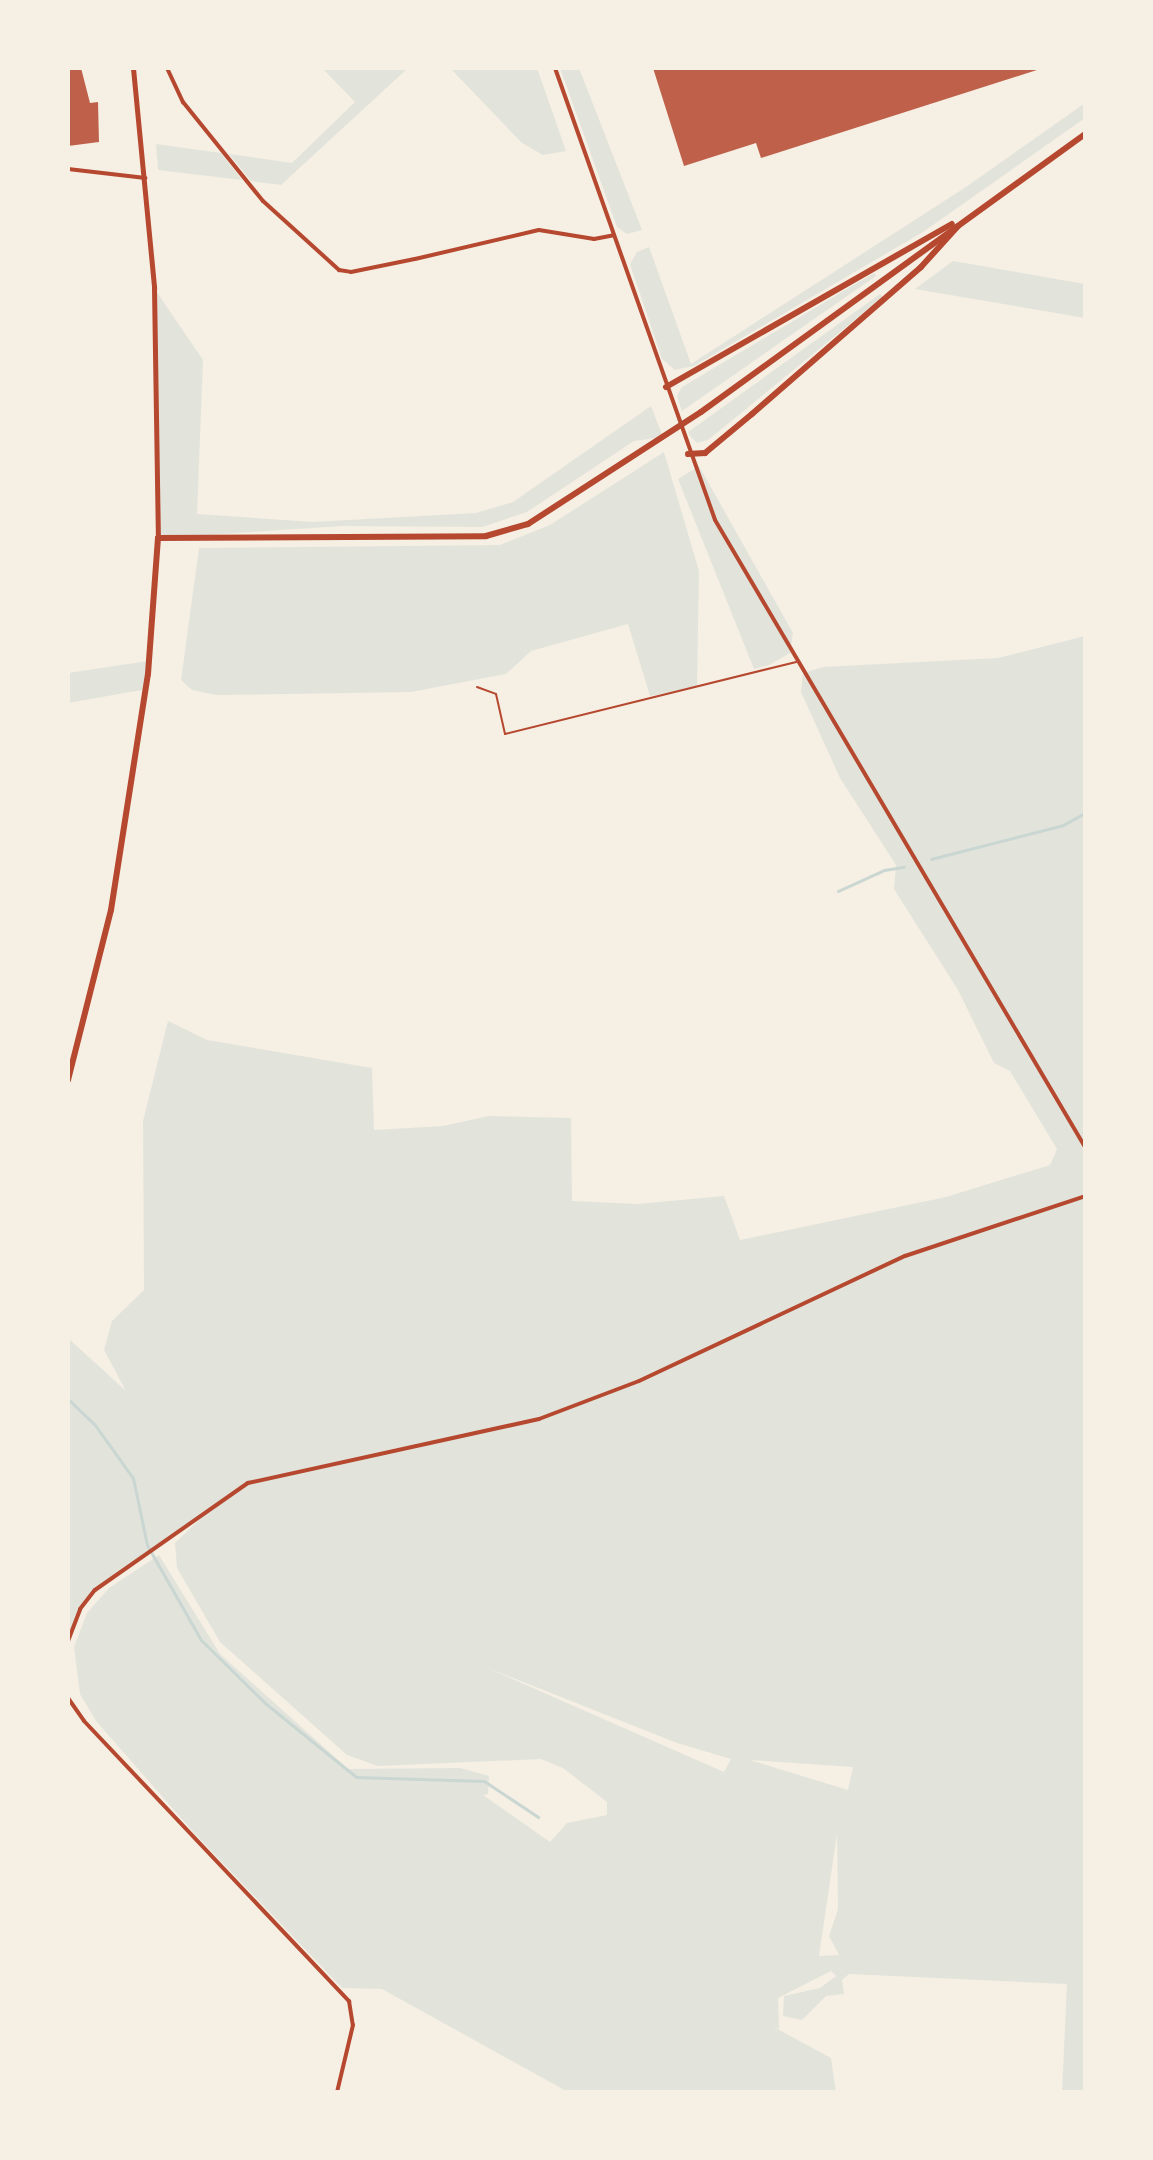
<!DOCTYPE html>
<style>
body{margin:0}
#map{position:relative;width:1153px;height:2160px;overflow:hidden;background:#f6efe4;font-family:Quicksand,sans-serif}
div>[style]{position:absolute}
.green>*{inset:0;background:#e2e4dc}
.stream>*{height:3px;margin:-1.5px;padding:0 1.5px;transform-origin:1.5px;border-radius:1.5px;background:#c9d6d2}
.building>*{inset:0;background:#bf614a}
.service>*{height:2px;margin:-1px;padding:0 1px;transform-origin:1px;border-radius:1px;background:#b5482f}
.minor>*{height:4px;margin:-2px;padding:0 2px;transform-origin:2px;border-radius:2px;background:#b5482f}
.secondary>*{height:5px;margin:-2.5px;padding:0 2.5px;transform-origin:2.5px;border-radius:2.5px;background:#b5482f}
.primary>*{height:6px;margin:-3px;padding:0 3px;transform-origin:3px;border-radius:3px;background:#b5482f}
.trunk>*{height:6px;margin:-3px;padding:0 3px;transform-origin:3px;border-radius:3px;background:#b5482f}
span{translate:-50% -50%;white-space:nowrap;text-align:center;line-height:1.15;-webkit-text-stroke:8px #f6efe4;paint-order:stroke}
.frame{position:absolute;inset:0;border:70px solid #f6efe4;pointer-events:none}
</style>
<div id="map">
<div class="green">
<i style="clip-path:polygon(322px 68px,408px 68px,281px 185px,251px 181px,229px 154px,292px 163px,355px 102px)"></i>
<i style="clip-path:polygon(450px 68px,537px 68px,566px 151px,543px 155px,522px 143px)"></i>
<i style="clip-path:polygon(560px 68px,579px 68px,642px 230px,627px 234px,617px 227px)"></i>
<i style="clip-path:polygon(1085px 103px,1085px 118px,923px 232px,694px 366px,675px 370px,662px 359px,630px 264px,637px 252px,649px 247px,691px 364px,966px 187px)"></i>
<i style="clip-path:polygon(156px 144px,221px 153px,242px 180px,158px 170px)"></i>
<i style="clip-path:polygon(953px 261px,1085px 284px,1085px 318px,915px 289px)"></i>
<i style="clip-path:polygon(874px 273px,876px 276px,682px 411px,677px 396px,682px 387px)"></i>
<i style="clip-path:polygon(154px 288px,203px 360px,197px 514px,312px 522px,476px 513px,513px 502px,651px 406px,663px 437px,634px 441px,527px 512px,482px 527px,343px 526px,158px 538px)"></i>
<i style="clip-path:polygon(880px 294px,883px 297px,708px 440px,697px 443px,691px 437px,688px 432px)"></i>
<i style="clip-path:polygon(664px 452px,699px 571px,697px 687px,650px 696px,628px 624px,531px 651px,506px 674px,411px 692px,217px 695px,192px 690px,181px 680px,199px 548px,500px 545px,550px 525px)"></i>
<i style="clip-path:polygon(699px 466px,793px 633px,790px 653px,769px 665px,754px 669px,678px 479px)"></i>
<i style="clip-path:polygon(evenodd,1085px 636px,1085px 2092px,1062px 2092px,1067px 1984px,849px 1974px,842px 1980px,844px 1994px,826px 1996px,802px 2020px,783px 2016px,784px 1996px,820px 1988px,836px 1976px,831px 1971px,778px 1998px,779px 2029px,772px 2026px,831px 2058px,836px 2092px,568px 2092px,382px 1989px,342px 1988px,195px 1834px,96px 1721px,80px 1694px,74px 1647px,87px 1613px,109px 1588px,159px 1555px,220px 1654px,348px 1769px,460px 1768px,489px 1776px,488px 1794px,483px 1795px,550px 1842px,567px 1823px,607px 1815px,607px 1802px,563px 1768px,541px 1759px,378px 1766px,347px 1755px,220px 1642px,177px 1568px,175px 1543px,219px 1501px,95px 1590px,80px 1609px,68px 1641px,68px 1338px,126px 1391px,104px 1350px,112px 1321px,144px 1290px,143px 1121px,168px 1021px,207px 1040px,372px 1068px,374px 1130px,443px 1126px,489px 1116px,571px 1118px,572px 1201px,637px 1204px,724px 1196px,740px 1240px,946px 1197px,1050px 1165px,1057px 1149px,1010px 1071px,994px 1063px,958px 990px,894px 889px,896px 865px,840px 778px,801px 692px,803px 673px,823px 667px,998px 658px,1085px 636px,485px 1667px,677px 1743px,731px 1759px,724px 1772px,485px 1667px,1085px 636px,750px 1760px,853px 1767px,848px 1790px,750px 1760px,1085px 636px,837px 1834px,838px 1909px,829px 1936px,839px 1955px,819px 1956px,837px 1834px)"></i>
<i style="clip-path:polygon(148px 661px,147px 689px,68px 703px,68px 673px)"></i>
</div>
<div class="stream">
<i style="left:931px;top:859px;width:136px;rotate:-14.4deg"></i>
<i style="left:1063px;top:825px;width:25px;rotate:-29deg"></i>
<i style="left:838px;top:891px;width:51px;rotate:-24.5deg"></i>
<i style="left:884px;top:870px;width:20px;rotate:-9deg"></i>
<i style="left:68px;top:1399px;width:37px;rotate:44deg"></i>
<i style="left:95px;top:1425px;width:65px;rotate:54.4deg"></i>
<i style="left:133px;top:1478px;width:68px;rotate:78.2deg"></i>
<i style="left:147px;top:1545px;width:109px;rotate:60.4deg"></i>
<i style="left:201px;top:1640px;width:90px;rotate:44.5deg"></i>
<i style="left:265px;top:1703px;width:117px;rotate:39.1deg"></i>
<i style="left:356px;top:1777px;width:128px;rotate:1.8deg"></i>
<i style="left:484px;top:1781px;width:65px;rotate:33.7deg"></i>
</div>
<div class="building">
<i style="clip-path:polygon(68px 68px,81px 68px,90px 103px,98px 102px,99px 142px,68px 146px)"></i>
<i style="clip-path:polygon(653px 68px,1040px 68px,1040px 69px,761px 158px,756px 143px,684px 166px)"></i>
</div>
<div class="service">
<i style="left:477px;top:687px;width:20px;rotate:20deg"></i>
<i style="left:496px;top:694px;width:41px;rotate:77.3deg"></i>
<i style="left:505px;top:734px;width:300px;rotate:-13.9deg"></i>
</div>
<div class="minor">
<i style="left:167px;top:68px;width:38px;rotate:65deg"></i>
<i style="left:183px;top:102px;width:127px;rotate:51.1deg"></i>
<i style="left:263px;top:201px;width:103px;rotate:42.2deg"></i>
<i style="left:339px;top:270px;width:12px;rotate:9deg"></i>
<i style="left:351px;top:272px;width:65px;rotate:-11.5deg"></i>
<i style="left:415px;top:259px;width:127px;rotate:-13.2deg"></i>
<i style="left:539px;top:230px;width:56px;rotate:9.3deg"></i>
<i style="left:594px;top:239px;width:20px;rotate:-11deg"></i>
<i style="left:555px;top:68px;width:479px;rotate:70.5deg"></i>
<i style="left:715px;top:520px;width:728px;rotate:59.45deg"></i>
<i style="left:68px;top:169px;width:78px;rotate:6.7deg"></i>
<i style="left:68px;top:1641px;width:34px;rotate:-69deg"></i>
<i style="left:80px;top:1609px;width:24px;rotate:-52deg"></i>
<i style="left:95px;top:1590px;width:187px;rotate:-35deg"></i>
<i style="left:248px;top:1483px;width:298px;rotate:-12.4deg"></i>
<i style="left:539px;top:1419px;width:107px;rotate:-20.8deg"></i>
<i style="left:639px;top:1381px;width:294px;rotate:-25.2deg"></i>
<i style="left:905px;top:1256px;width:190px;rotate:-18.4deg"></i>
<i style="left:68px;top:1698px;width:28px;rotate:55deg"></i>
<i style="left:84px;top:1721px;width:386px;rotate:46.6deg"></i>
<i style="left:349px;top:2001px;width:24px;rotate:81deg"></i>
<i style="left:353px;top:2025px;width:69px;rotate:103.4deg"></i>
</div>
<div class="secondary">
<i style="left:133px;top:68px;width:221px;rotate:84.5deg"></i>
<i style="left:154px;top:288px;width:250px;rotate:89.1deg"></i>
</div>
<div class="primary">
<i style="left:68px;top:1080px;width:175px;rotate:-75.8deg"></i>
<i style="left:111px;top:910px;width:239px;rotate:-81.1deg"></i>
<i style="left:148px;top:674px;width:136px;rotate:-85.8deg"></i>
</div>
<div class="trunk">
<i style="left:666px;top:387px;width:329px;rotate:-29.7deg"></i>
<i style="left:688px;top:454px;width:17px;rotate:-3deg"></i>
<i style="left:705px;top:453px;width:61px;rotate:-39.7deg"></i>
<i style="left:752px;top:414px;width:224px;rotate:-41deg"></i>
<i style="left:921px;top:267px;width:55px;rotate:-47.9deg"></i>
<i style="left:158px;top:538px;width:328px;rotate:-0.3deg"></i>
<i style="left:486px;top:536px;width:44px;rotate:-15.9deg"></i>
<i style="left:528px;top:524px;width:206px;rotate:-32.9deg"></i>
<i style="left:701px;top:412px;width:474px;rotate:-35.9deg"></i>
</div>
<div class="frame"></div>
</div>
